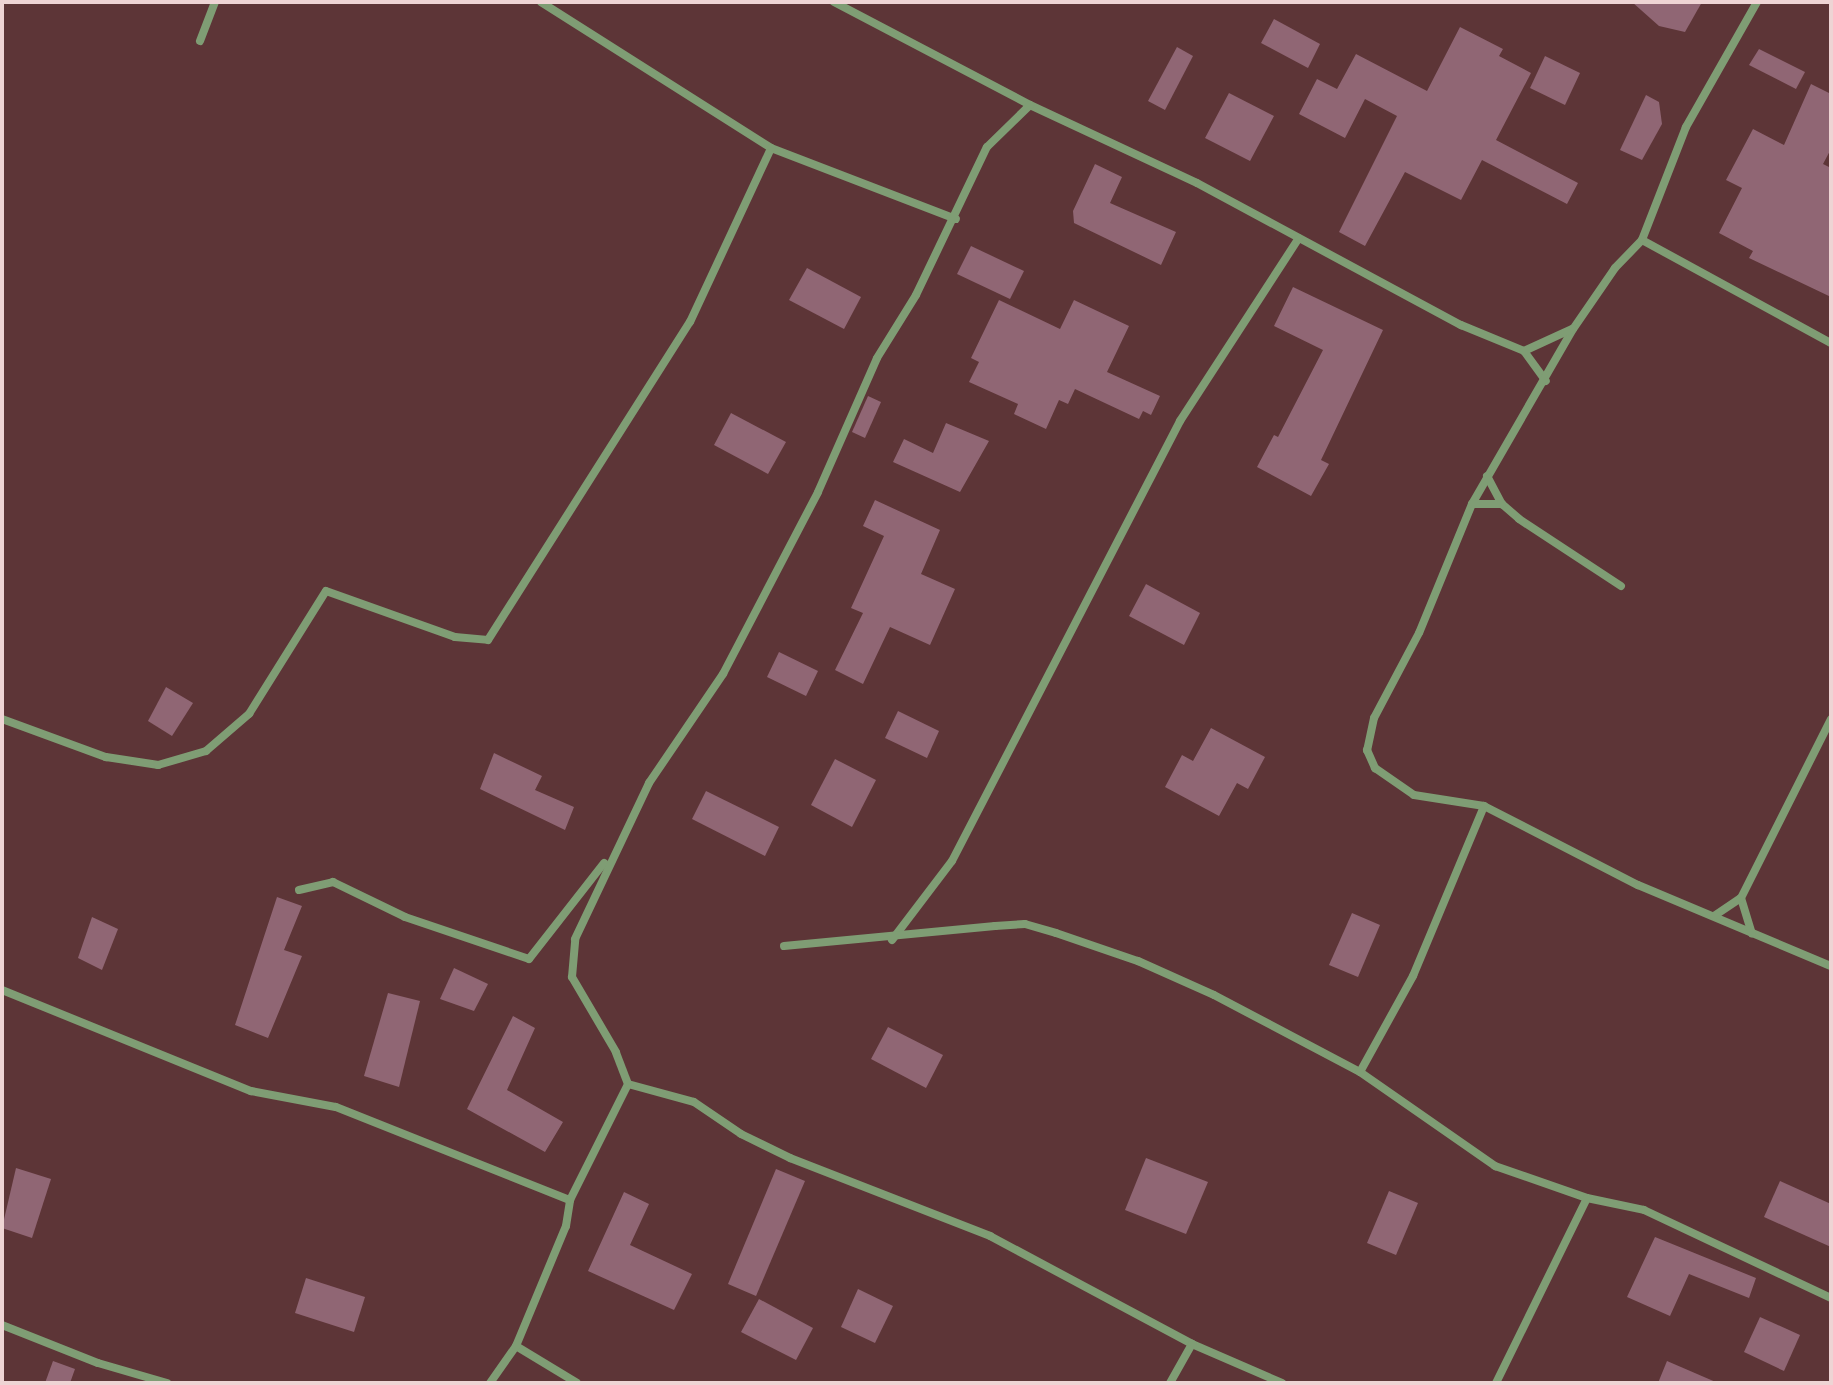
<!DOCTYPE html>
<style>
body{margin:0}
#map{position:relative;width:1833px;height:1385px;overflow:hidden;background:#5d3537;font-family:Arial,sans-serif}
div>[style]{position:absolute}
.building>*{inset:0;background:#906674}
.minor>*{height:8px;margin:-4px;padding:0 4px;transform-origin:4px;border-radius:4px;background:#7f9d74}
span{translate:-50% -50%;white-space:nowrap;text-align:center;line-height:1.15;-webkit-text-stroke:6px #362323;paint-order:stroke}
.frame{position:absolute;inset:0;border:4px solid #eed4d4;pointer-events:none}
</style>
<div id="map">
<div class="building">
<i style="clip-path:polygon(1632px 2px,1702px 2px,1685px 32px,1659px 26px)"></i>
<i style="clip-path:polygon(1274px 19px,1320px 44px,1308px 68px,1261px 43px)"></i>
<i style="clip-path:polygon(1460px 27px,1503px 49px,1499px 56px,1531px 73px,1496px 140px,1578px 183px,1567px 204px,1482px 160px,1461px 200px,1405px 172px,1365px 246px,1339px 232px,1397px 116px,1365px 99px,1345px 138px,1299px 114px,1317px 79px,1337px 89px,1356px 54px,1427px 91px)"></i>
<i style="clip-path:polygon(1177px 47px,1193px 56px,1165px 110px,1148px 101px)"></i>
<i style="clip-path:polygon(1759px 49px,1805px 72px,1796px 89px,1749px 65px)"></i>
<i style="clip-path:polygon(1545px 56px,1580px 73px,1565px 105px,1530px 88px)"></i>
<i style="clip-path:polygon(1811px 84px,1831px 94px,1831px 149px,1823px 164px,1831px 168px,1831px 297px,1749px 258px,1753px 251px,1719px 233px,1742px 188px,1726px 180px,1753px 129px,1784px 145px)"></i>
<i style="clip-path:polygon(1229px 93px,1274px 116px,1250px 161px,1205px 138px)"></i>
<i style="clip-path:polygon(1646px 95px,1659px 102px,1662px 124px,1642px 160px,1620px 150px)"></i>
<i style="clip-path:polygon(1095px 164px,1122px 177px,1110px 203px,1176px 232px,1161px 265px,1074px 223px,1073px 211px)"></i>
<i style="clip-path:polygon(971px 246px,1024px 271px,1010px 299px,957px 274px)"></i>
<i style="clip-path:polygon(807px 268px,861px 297px,844px 329px,789px 300px)"></i>
<i style="clip-path:polygon(1293px 287px,1383px 330px,1321px 460px,1329px 464px,1311px 496px,1257px 467px,1274px 435px,1278px 437px,1323px 350px,1274px 326px)"></i>
<i style="clip-path:polygon(999px 300px,1060px 329px,1074px 300px,1129px 326px,1107px 372px,1160px 396px,1151px 415px,1143px 411px,1139px 419px,1075px 389px,1068px 404px,1059px 400px,1046px 429px,1014px 414px,1018px 404px,969px 382px,979px 362px,971px 358px)"></i>
<i style="clip-path:polygon(868px 396px,881px 402px,865px 438px,852px 432px)"></i>
<i style="clip-path:polygon(731px 413px,786px 442px,768px 474px,714px 445px)"></i>
<i style="clip-path:polygon(946px 423px,989px 441px,960px 492px,893px 462px,904px 439px,933px 453px)"></i>
<i style="clip-path:polygon(875px 500px,940px 530px,921px 574px,955px 589px,930px 645px,890px 627px,863px 684px,835px 670px,863px 613px,851px 608px,884px 536px,863px 526px)"></i>
<i style="clip-path:polygon(1146px 584px,1200px 613px,1184px 645px,1129px 616px)"></i>
<i style="clip-path:polygon(779px 652px,818px 671px,806px 696px,767px 677px)"></i>
<i style="clip-path:polygon(166px 687px,193px 703px,172px 736px,148px 721px)"></i>
<i style="clip-path:polygon(898px 711px,939px 731px,927px 758px,885px 738px)"></i>
<i style="clip-path:polygon(1211px 728px,1265px 757px,1248px 789px,1237px 783px,1219px 816px,1165px 787px,1182px 755px,1193px 761px)"></i>
<i style="clip-path:polygon(494px 753px,542px 776px,535px 790px,574px 807px,565px 830px,480px 789px)"></i>
<i style="clip-path:polygon(835px 759px,876px 780px,852px 827px,811px 805px)"></i>
<i style="clip-path:polygon(706px 791px,779px 827px,765px 856px,692px 819px)"></i>
<i style="clip-path:polygon(277px 897px,302px 906px,284px 950px,302px 956px,268px 1038px,235px 1025px)"></i>
<i style="clip-path:polygon(1352px 913px,1380px 925px,1358px 977px,1329px 965px)"></i>
<i style="clip-path:polygon(92px 917px,118px 929px,102px 970px,78px 958px)"></i>
<i style="clip-path:polygon(454px 968px,488px 984px,474px 1011px,440px 999px)"></i>
<i style="clip-path:polygon(388px 993px,420px 1001px,399px 1087px,364px 1076px)"></i>
<i style="clip-path:polygon(513px 1016px,535px 1028px,507px 1090px,563px 1122px,545px 1152px,467px 1109px)"></i>
<i style="clip-path:polygon(888px 1027px,943px 1055px,926px 1088px,871px 1059px)"></i>
<i style="clip-path:polygon(1146px 1158px,1208px 1182px,1186px 1234px,1125px 1210px)"></i>
<i style="clip-path:polygon(16px 1168px,51px 1179px,32px 1238px,2px 1228px)"></i>
<i style="clip-path:polygon(776px 1169px,805px 1181px,756px 1296px,728px 1284px)"></i>
<i style="clip-path:polygon(1780px 1181px,1831px 1204px,1831px 1247px,1764px 1217px)"></i>
<i style="clip-path:polygon(1389px 1191px,1418px 1203px,1396px 1255px,1367px 1243px)"></i>
<i style="clip-path:polygon(624px 1192px,649px 1204px,630px 1245px,692px 1274px,674px 1310px,588px 1271px)"></i>
<i style="clip-path:polygon(1655px 1237px,1756px 1278px,1749px 1298px,1689px 1274px,1670px 1316px,1627px 1297px)"></i>
<i style="clip-path:polygon(306px 1278px,365px 1297px,354px 1332px,295px 1313px)"></i>
<i style="clip-path:polygon(858px 1289px,893px 1306px,875px 1343px,841px 1327px)"></i>
<i style="clip-path:polygon(759px 1299px,813px 1328px,796px 1360px,741px 1332px)"></i>
<i style="clip-path:polygon(1760px 1317px,1800px 1335px,1784px 1371px,1744px 1352px)"></i>
<i style="clip-path:polygon(53px 1361px,75px 1369px,70px 1383px,45px 1383px)"></i>
<i style="clip-path:polygon(1667px 1361px,1718px 1383px,1658px 1383px)"></i>
</div>
<div class="minor">
<i style="left:541px;top:2px;width:272px;rotate:32.4deg"></i>
<i style="left:771px;top:148px;width:198px;rotate:21deg"></i>
<i style="left:834px;top:2px;width:221px;rotate:27.7deg"></i>
<i style="left:1030px;top:105px;width:184px;rotate:25deg"></i>
<i style="left:1197px;top:183px;width:300px;rotate:28.3deg"></i>
<i style="left:1461px;top:325px;width:68px;rotate:22.4deg"></i>
<i style="left:1524px;top:351px;width:37px;rotate:54deg"></i>
<i style="left:1757px;top:2px;width:144px;rotate:119.6deg"></i>
<i style="left:1686px;top:127px;width:121px;rotate:111.3deg"></i>
<i style="left:1642px;top:240px;width:39px;rotate:134deg"></i>
<i style="left:1615px;top:268px;width:74px;rotate:124.5deg"></i>
<i style="left:1573px;top:329px;width:202px;rotate:120deg"></i>
<i style="left:1472px;top:504px;width:139px;rotate:112.3deg"></i>
<i style="left:1419px;top:633px;width:96px;rotate:117.9deg"></i>
<i style="left:1374px;top:718px;width:33px;rotate:102deg"></i>
<i style="left:1367px;top:750px;width:20px;rotate:66deg"></i>
<i style="left:1375px;top:768px;width:47px;rotate:34.7deg"></i>
<i style="left:1414px;top:795px;width:71px;rotate:8.9deg"></i>
<i style="left:1484px;top:806px;width:173px;rotate:27.2deg"></i>
<i style="left:1638px;top:885px;width:209px;rotate:22.8deg"></i>
<i style="left:200px;top:41px;width:42px;rotate:-69deg"></i>
<i style="left:1642px;top:240px;width:215px;rotate:28.6deg"></i>
<i style="left:1524px;top:351px;width:53px;rotate:-24.6deg"></i>
<i style="left:1487px;top:476px;width:32px;rotate:62deg"></i>
<i style="left:1502px;top:504px;width:23px;rotate:41deg"></i>
<i style="left:1519px;top:519px;width:122px;rotate:33.3deg"></i>
<i style="left:1472px;top:504px;width:30px"></i>
<i style="left:2px;top:719px;width:111px;rotate:20.1deg"></i>
<i style="left:106px;top:757px;width:53px;rotate:8.7deg"></i>
<i style="left:158px;top:765px;width:50px;rotate:-16.3deg"></i>
<i style="left:206px;top:751px;width:57px;rotate:-40.7deg"></i>
<i style="left:249px;top:714px;width:145px;rotate:-58deg"></i>
<i style="left:326px;top:591px;width:137px;rotate:19.6deg"></i>
<i style="left:455px;top:637px;width:33px;rotate:5deg"></i>
<i style="left:488px;top:640px;width:377px;rotate:-57.6deg"></i>
<i style="left:690px;top:322px;width:192px;rotate:-65deg"></i>
<i style="left:299px;top:890px;width:35px;rotate:-13deg"></i>
<i style="left:333px;top:882px;width:80px;rotate:25.9deg"></i>
<i style="left:405px;top:917px;width:131px;rotate:18.7deg"></i>
<i style="left:529px;top:959px;width:122px;rotate:-52deg"></i>
<i style="left:1741px;top:898px;width:37px;rotate:73deg"></i>
<i style="left:1714px;top:916px;width:32px;rotate:-34deg"></i>
<i style="left:1741px;top:898px;width:200px;rotate:-63.3deg"></i>
<i style="left:892px;top:940px;width:99px;rotate:-52.8deg"></i>
<i style="left:952px;top:861px;width:496px;rotate:-62.6deg"></i>
<i style="left:1180px;top:421px;width:218px;rotate:-57deg"></i>
<i style="left:784px;top:946px;width:212px;rotate:-5.4deg"></i>
<i style="left:995px;top:926px;width:30px;rotate:-4deg"></i>
<i style="left:1025px;top:924px;width:32px;rotate:16deg"></i>
<i style="left:1056px;top:933px;width:87px;rotate:18.9deg"></i>
<i style="left:1138px;top:961px;width:83px;rotate:24.1deg"></i>
<i style="left:1214px;top:995px;width:165px;rotate:27.8deg"></i>
<i style="left:1360px;top:1072px;width:165px;rotate:34.8deg"></i>
<i style="left:1495px;top:1166px;width:97px;rotate:19.2deg"></i>
<i style="left:1587px;top:1198px;width:58px;rotate:11.9deg"></i>
<i style="left:1644px;top:1210px;width:207px;rotate:25.2deg"></i>
<i style="left:2px;top:990px;width:269px;rotate:22.1deg"></i>
<i style="left:251px;top:1091px;width:86px;rotate:10.7deg"></i>
<i style="left:336px;top:1107px;width:252px;rotate:21.7deg"></i>
<i style="left:1360px;top:1072px;width:110px;rotate:-61.1deg"></i>
<i style="left:1413px;top:976px;width:184px;rotate:-67.3deg"></i>
<i style="left:628px;top:1084px;width:68px;rotate:15.3deg"></i>
<i style="left:694px;top:1102px;width:57px;rotate:34.2deg"></i>
<i style="left:741px;top:1134px;width:55px;rotate:26.1deg"></i>
<i style="left:790px;top:1158px;width:215px;rotate:21.3deg"></i>
<i style="left:990px;top:1236px;width:229px;rotate:28.1deg"></i>
<i style="left:1192px;top:1344px;width:98px;rotate:23.4deg"></i>
<i style="left:2px;top:1325px;width:103px;rotate:21.6deg"></i>
<i style="left:98px;top:1363px;width:72px;rotate:16.2deg"></i>
<i style="left:516px;top:1346px;width:71px;rotate:31.2deg"></i>
<i style="left:490px;top:1383px;width:45px;rotate:-54.9deg"></i>
<i style="left:516px;top:1346px;width:130px;rotate:-67.4deg"></i>
<i style="left:566px;top:1226px;width:26px;rotate:-81deg"></i>
<i style="left:570px;top:1200px;width:130px;rotate:-63.4deg"></i>
<i style="left:628px;top:1084px;width:34px;rotate:-111deg"></i>
<i style="left:616px;top:1052px;width:87px;rotate:-120.4deg"></i>
<i style="left:572px;top:977px;width:38px;rotate:-85deg"></i>
<i style="left:575px;top:939px;width:173px;rotate:-64.6deg"></i>
<i style="left:649px;top:783px;width:132px;rotate:-55.8deg"></i>
<i style="left:723px;top:674px;width:205px;rotate:-62.4deg"></i>
<i style="left:818px;top:492px;width:146px;rotate:-66.2deg"></i>
<i style="left:877px;top:358px;width:74px;rotate:-58.2deg"></i>
<i style="left:916px;top:295px;width:164px;rotate:-64.4deg"></i>
<i style="left:987px;top:147px;width:60px;rotate:-44.3deg"></i>
<i style="left:1170px;top:1383px;width:45px;rotate:-60.6deg"></i>
<i style="left:1496px;top:1383px;width:206px;rotate:-63.8deg"></i>
</div>
<div class="frame"></div>
</div>
